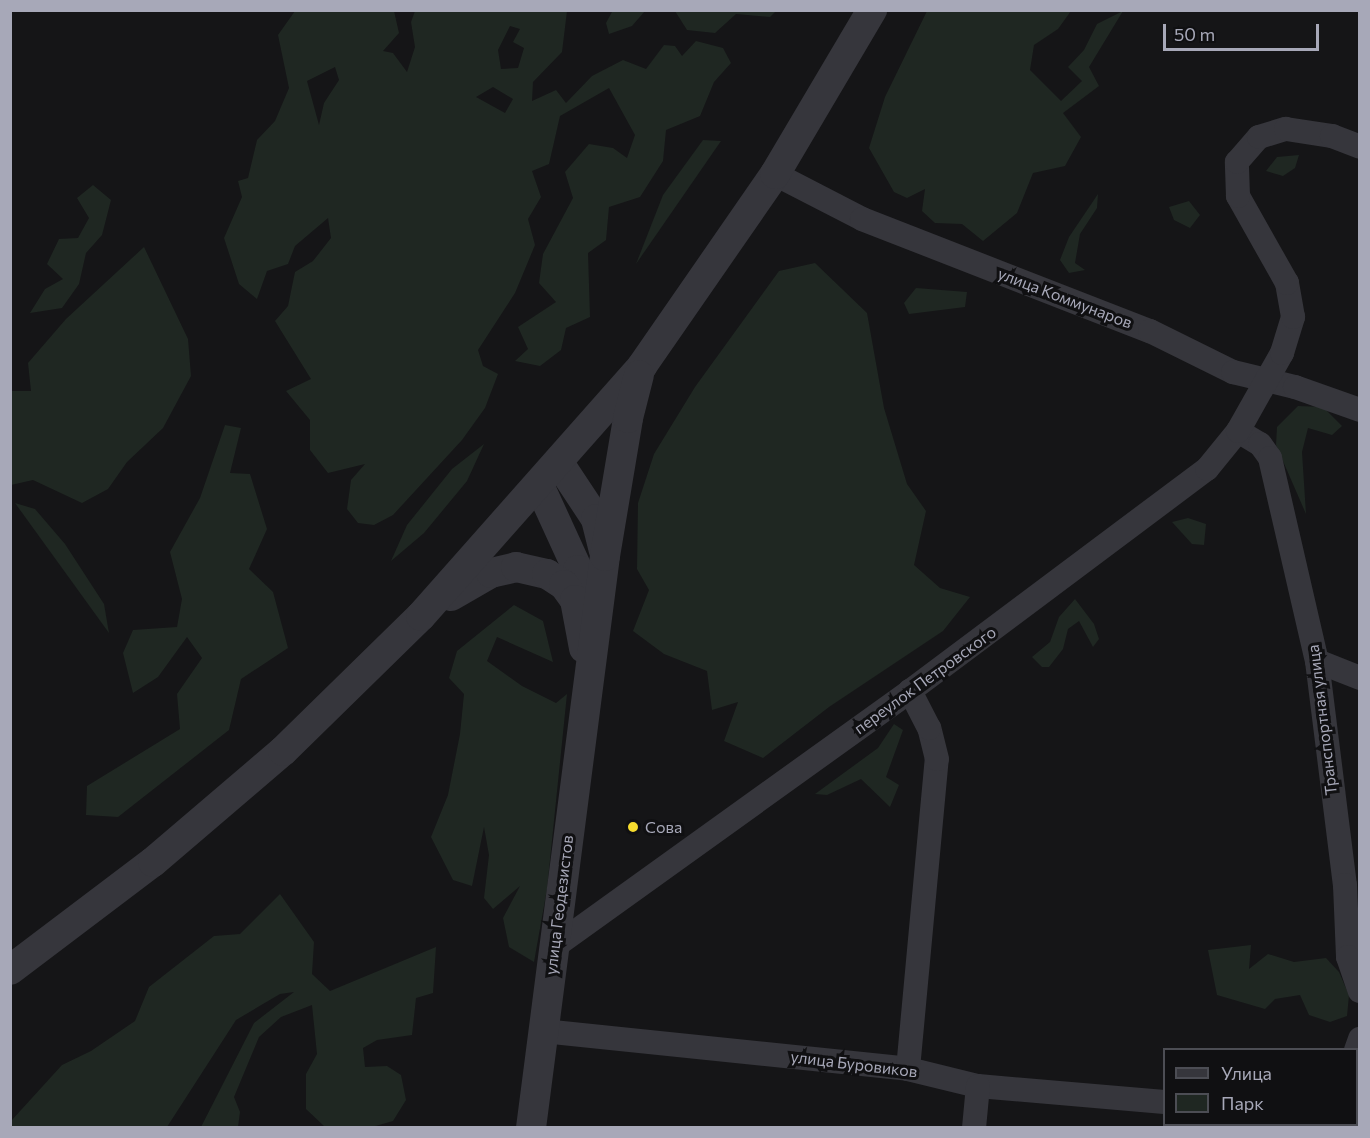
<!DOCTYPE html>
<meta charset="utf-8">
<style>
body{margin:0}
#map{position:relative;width:1370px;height:1138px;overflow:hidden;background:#151517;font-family:Commissioner,sans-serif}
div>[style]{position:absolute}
.green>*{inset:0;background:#1f2722}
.minor>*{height:24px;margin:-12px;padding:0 12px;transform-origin:12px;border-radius:12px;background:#36363c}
.tertiary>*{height:30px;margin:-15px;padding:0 15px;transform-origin:15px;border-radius:15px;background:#36363c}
.dots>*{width:16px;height:16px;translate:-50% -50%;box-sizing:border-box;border:3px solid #101012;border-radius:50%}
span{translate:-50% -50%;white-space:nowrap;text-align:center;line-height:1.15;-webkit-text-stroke:6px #101012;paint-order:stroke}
.street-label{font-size:16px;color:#a7a8b8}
.poi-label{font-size:16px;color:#a7a8b8}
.left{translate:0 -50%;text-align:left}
.frame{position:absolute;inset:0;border:12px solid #a7a8b8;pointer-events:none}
.legend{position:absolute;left:1163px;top:1048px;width:195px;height:78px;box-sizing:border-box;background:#101012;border:2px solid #4c4d54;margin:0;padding:8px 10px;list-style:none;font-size:18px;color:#a7a8b8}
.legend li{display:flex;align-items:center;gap:12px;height:30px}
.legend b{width:30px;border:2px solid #4c4d54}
.scale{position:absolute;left:1163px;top:24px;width:156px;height:27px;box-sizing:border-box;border:3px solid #a7a8b8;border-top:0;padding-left:8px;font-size:18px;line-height:21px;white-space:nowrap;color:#a7a8b8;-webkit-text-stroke:4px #101012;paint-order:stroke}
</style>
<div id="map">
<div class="green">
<i style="clip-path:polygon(613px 10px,645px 10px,645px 11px,632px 26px,609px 34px,606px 23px)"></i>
<i style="clip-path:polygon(evenodd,295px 11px,394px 11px,399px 33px,383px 51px,393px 53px,407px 72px,415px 47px,411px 22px,415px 11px,567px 11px,562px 52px,533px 82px,532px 101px,556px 90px,566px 103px,592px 76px,623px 60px,646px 69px,664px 45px,675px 46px,682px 56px,696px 41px,723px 48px,731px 63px,714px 82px,700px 116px,666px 130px,663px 161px,640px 197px,609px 207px,606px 240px,588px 253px,590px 317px,566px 328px,561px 350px,540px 366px,515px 361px,528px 349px,518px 327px,556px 302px,539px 283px,543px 254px,573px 198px,565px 172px,589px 144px,613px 148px,627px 158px,635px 135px,609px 88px,560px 116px,549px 164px,532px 171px,541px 197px,528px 219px,535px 245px,515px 293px,478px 350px,483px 366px,498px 374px,485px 408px,462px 440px,393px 515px,374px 525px,358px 523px,347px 509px,351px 480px,365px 464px,328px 473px,310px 450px,310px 420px,286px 391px,311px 379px,275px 321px,288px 306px,295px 272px,313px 261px,331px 238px,328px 218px,295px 246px,288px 264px,267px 271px,257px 299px,239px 284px,224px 238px,242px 197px,238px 181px,248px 178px,257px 140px,275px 121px,289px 88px,278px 35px,295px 11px,510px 26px,520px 29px,513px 42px,524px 48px,518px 68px,501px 69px,498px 50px,510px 26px,295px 11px,335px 67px,339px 80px,324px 103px,319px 125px,307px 81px,335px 67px,295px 11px,493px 87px,513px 99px,505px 113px,476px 97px,493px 87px)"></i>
<i style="clip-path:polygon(675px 11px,776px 11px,770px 17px,736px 14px,715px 33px,687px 30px)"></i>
<i style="clip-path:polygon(927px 11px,1071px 11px,1058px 29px,1034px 45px,1030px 70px,1061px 101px,1082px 81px,1068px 67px,1084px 50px,1097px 24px,1123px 11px,1089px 67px,1099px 86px,1063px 113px,1081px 137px,1065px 166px,1033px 173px,1017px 213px,983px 241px,962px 224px,935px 223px,922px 211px,925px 189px,907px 198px,894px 192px,869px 148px,885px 97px)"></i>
<i style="clip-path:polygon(703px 140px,721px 141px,636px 264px,663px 195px)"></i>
<i style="clip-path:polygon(1299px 155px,1295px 168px,1283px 176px,1266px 171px,1277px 157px)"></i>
<i style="clip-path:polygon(93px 185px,111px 200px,102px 235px,86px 253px,79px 284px,62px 308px,30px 313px,45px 289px,63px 279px,47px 264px,59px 239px,78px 238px,89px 218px,77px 198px)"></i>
<i style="clip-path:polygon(1098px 194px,1097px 208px,1080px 234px,1075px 263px,1085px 270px,1069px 273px,1060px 260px,1069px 237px)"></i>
<i style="clip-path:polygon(1189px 201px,1200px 215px,1190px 228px,1174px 220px,1169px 207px)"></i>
<i style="clip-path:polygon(144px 247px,188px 339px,191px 376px,163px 428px,127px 462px,108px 489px,82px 503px,33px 480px,11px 485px,11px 391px,31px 391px,28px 363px,66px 319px)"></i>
<i style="clip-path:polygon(815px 263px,867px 313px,884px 408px,907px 484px,926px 511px,914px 565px,940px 588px,970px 597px,943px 631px,829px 707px,763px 758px,724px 741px,738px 702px,712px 710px,707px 671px,664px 654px,633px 631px,649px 590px,637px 569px,638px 503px,654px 454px,695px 387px,779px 271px)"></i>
<i style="clip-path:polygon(916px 288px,967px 292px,965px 307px,909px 314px,904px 303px)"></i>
<i style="clip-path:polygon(1298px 406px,1323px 407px,1342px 426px,1332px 435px,1308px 428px,1302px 452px,1306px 514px,1276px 445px,1277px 427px)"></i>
<i style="clip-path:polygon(225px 425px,241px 428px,230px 473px,250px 474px,267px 529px,249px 569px,273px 592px,288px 648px,241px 679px,229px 730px,118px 817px,86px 815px,87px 786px,180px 729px,177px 694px,202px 658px,187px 637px,158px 677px,133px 693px,123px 653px,133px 630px,177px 627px,182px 599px,170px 552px,200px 498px)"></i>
<i style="clip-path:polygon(484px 444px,467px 481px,424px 533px,391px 561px,407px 525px,452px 469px)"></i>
<i style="clip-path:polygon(15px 503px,35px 509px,65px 544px,104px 604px,109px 633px)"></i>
<i style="clip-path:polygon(1188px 518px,1206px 524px,1204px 545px,1192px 544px,1172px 522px)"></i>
<i style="clip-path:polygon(1075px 599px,1094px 624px,1099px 639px,1093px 647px,1079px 621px,1068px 629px,1063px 649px,1049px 667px,1042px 667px,1032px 657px,1050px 642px,1059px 617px)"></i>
<i style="clip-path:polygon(514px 605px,543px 621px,553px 662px,497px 637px,487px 661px,522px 686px,556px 703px,567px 694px,547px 889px,534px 962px,509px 947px,503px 918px,520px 886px,493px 909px,484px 898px,489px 855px,484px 827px,472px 886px,453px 880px,431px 837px,448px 795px,460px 734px,464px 694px,449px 678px,457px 651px)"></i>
<i style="clip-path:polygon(894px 724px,903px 730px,886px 777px,899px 785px,890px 807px,861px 779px,827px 795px,815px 794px,878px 748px)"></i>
<i style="clip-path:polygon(280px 894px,314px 942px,312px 974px,330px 991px,436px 947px,433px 993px,416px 998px,412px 1035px,377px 1040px,363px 1048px,365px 1067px,387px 1066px,401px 1075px,406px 1100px,393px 1121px,372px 1127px,325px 1127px,306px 1109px,306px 1074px,317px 1054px,312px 1005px,281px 1017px,259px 1037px,234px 1097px,240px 1112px,238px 1127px,201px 1127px,254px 1023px,294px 992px,280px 994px,236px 1020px,167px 1127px,11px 1127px,11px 1121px,62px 1065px,91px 1051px,135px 1021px,149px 987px,214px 936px,240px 934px)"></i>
<i style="clip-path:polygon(1251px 945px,1249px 969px,1268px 954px,1294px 962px,1326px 958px,1339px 972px,1349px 995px,1347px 1016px,1330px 1022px,1309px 1015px,1300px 995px,1275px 999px,1265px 1009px,1217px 995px,1208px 950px)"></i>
</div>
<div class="minor">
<i style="left:775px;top:174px;width:98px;rotate:27.3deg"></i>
<i style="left:862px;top:219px;width:309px;rotate:21.3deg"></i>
<i style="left:1150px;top:331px;width:93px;rotate:26.3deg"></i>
<i style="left:1233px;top:372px;width:64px;rotate:13.6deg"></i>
<i style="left:1295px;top:387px;width:69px;rotate:19.5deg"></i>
<i style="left:1238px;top:431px;width:26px;rotate:31deg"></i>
<i style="left:1260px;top:444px;width:17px;rotate:54deg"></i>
<i style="left:1270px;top:458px;width:208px;rotate:77deg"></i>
<i style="left:1317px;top:661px;width:226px;rotate:82.9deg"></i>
<i style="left:1345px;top:885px;width:72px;rotate:87.6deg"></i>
<i style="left:1348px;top:957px;width:36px;rotate:71deg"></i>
<i style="left:1317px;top:661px;width:46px;rotate:21.6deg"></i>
<i style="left:554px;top:947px;width:438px;rotate:-35.7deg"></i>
<i style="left:910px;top:691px;width:371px;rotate:-36.8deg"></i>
<i style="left:1207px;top:469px;width:49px;rotate:-50.8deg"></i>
<i style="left:1238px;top:431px;width:90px;rotate:-60.6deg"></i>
<i style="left:1282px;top:353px;width:38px;rotate:-73deg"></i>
<i style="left:1293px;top:317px;width:35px;rotate:-100deg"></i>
<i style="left:1287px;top:283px;width:100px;rotate:-119.4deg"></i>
<i style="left:1238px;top:196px;width:34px;rotate:-92deg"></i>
<i style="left:1237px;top:162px;width:33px;rotate:-49deg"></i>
<i style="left:1259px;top:137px;width:28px;rotate:-17deg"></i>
<i style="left:1286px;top:129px;width:47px;rotate:8.7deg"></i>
<i style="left:1332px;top:136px;width:30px;rotate:21deg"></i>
<i style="left:543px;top:1031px;width:367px;rotate:5.9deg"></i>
<i style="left:908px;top:1069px;width:72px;rotate:13.7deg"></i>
<i style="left:978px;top:1086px;width:187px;rotate:4.9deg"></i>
<i style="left:1356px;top:1050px;width:12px;rotate:-70deg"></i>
<i style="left:908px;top:1069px;width:311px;rotate:-84.7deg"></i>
<i style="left:937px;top:759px;width:32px;rotate:-104deg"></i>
<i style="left:929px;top:728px;width:42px;rotate:-117.2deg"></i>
<i style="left:974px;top:1128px;width:42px;rotate:-84.6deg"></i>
</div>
<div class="tertiary">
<i style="left:559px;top:463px;width:67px;rotate:56.5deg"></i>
<i style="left:596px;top:519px;width:32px;rotate:76deg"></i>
<i style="left:539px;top:485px;width:94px;rotate:65.4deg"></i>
<i style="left:578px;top:570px;width:39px;rotate:75deg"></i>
<i style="left:451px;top:596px;width:46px;rotate:-29.9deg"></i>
<i style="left:491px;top:573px;width:26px;rotate:-13deg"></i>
<i style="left:516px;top:567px;width:32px;rotate:13deg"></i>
<i style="left:547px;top:574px;width:20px;rotate:33deg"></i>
<i style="left:564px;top:585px;width:19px;rotate:54deg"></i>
<i style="left:575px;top:600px;width:49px;rotate:79.4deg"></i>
<i style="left:10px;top:970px;width:179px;rotate:-37.1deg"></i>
<i style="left:153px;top:862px;width:171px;rotate:-40.5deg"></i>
<i style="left:283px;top:751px;width:193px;rotate:-44.4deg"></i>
<i style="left:421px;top:616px;width:334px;rotate:-48.5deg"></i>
<i style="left:642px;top:366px;width:234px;rotate:-55.3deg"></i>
<i style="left:775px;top:174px;width:191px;rotate:-59.4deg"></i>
<i style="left:531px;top:1128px;width:577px;rotate:-82.63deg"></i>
<i style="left:605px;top:556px;width:140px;rotate:-80.5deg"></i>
<i style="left:628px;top:418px;width:44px;rotate:-75.7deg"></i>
</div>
<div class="dots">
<i style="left:633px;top:827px;background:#f7dc2e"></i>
</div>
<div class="street-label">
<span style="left:1065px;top:298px;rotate:21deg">улица Коммунаров</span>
<span style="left:925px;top:680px;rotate:-36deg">переулок Петровского</span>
<span style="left:1322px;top:720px;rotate:-97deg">Транспортная улица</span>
<span style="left:559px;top:905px;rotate:-83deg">улица Геодезистов</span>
<span style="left:854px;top:1064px;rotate:7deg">улица Буровиков</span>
</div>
<div class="poi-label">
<span class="left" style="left:645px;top:827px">Сова</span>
</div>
<div class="frame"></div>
<ul class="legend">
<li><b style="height:8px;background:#36363c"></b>Улица</li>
<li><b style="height:16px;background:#1f2722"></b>Парк</li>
</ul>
<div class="scale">50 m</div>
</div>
